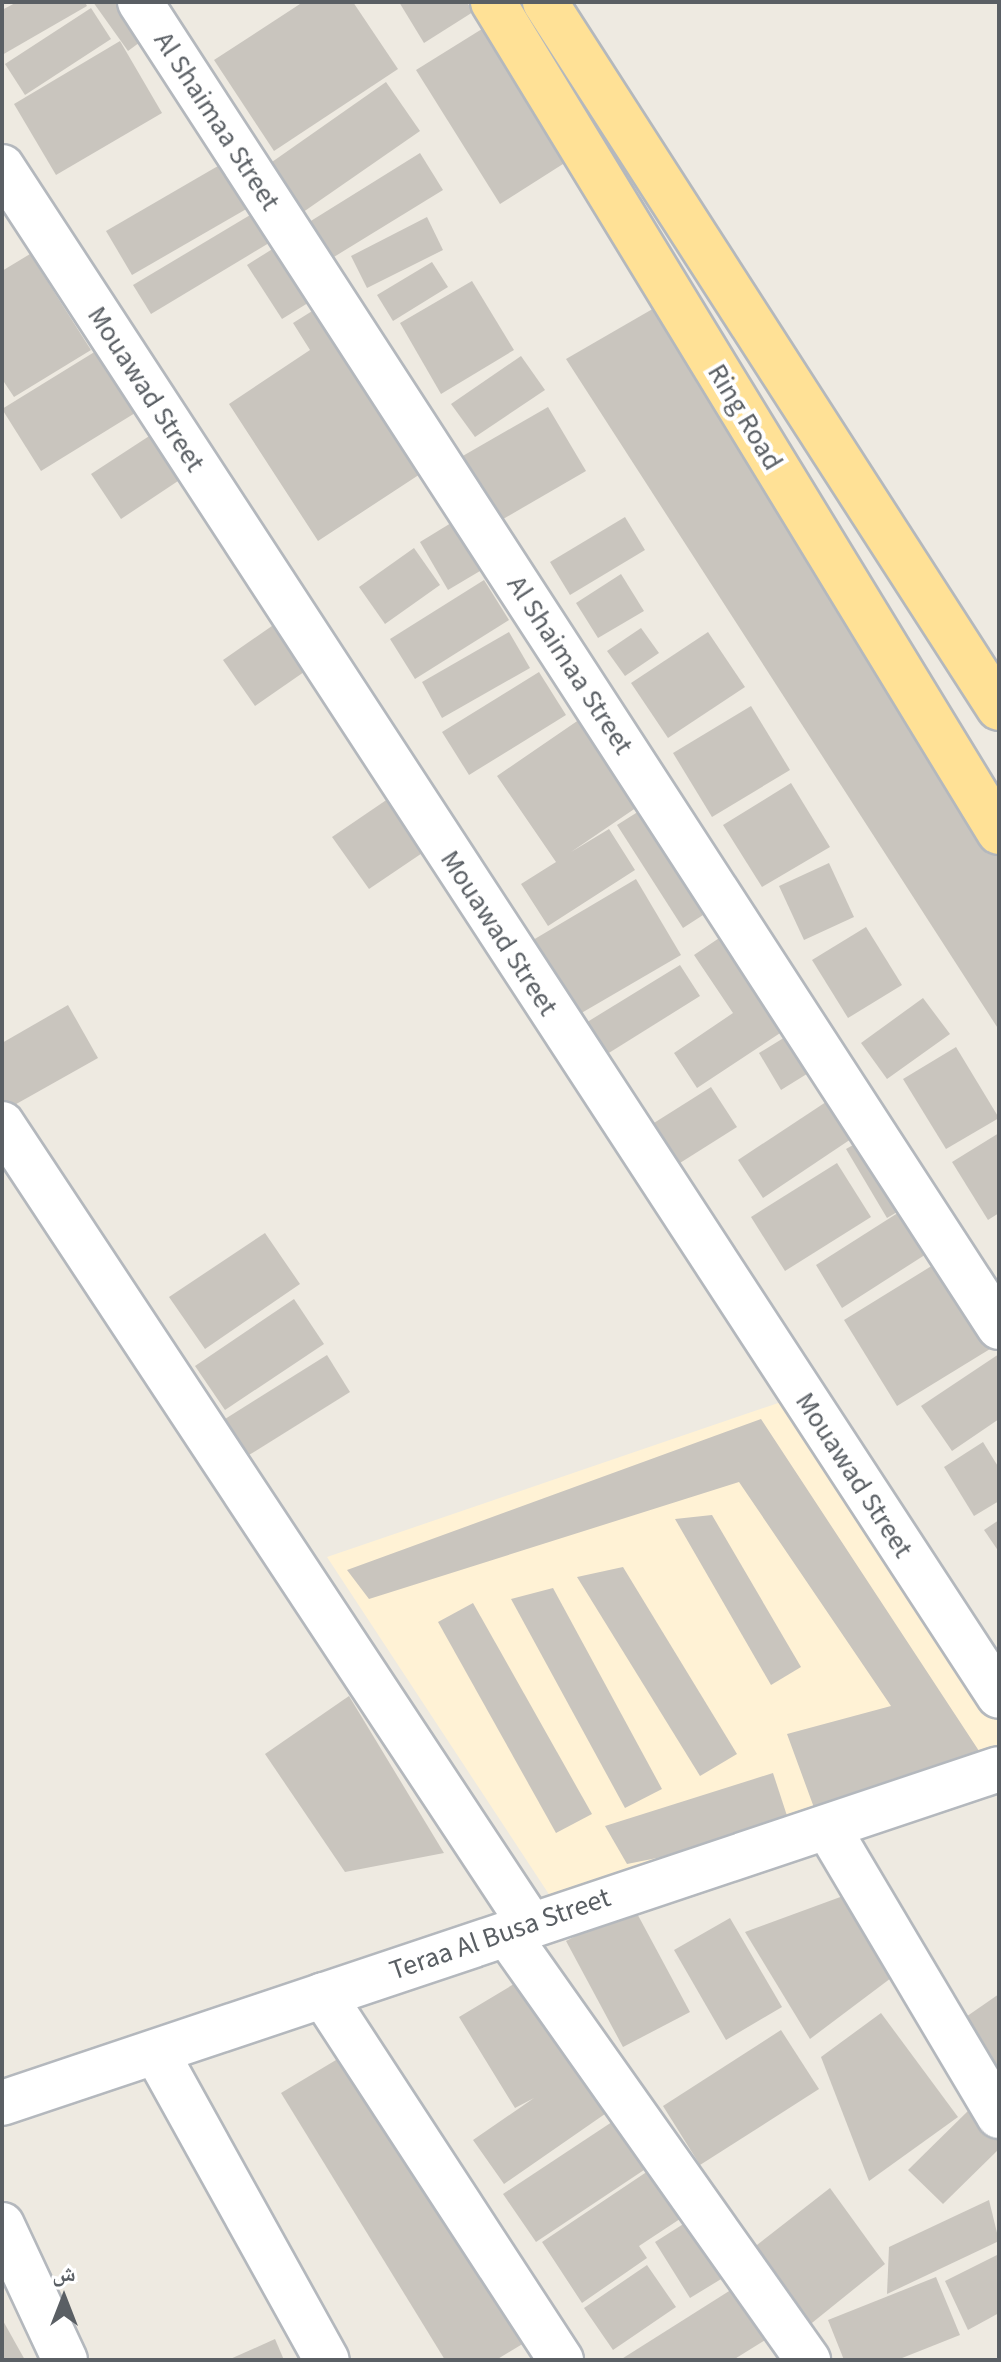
<!DOCTYPE html>
<meta charset="utf-8">
<style>
body{margin:0}
#map{position:relative;width:1001px;height:2362px;overflow:hidden;background:#eeeae1;font-family:"Source Sans 3","Noto Naskh Arabic",sans-serif}
div>[style]{position:absolute}
.commercial>*{inset:0;background:#fff2d5}
.building>*{inset:0;background:#c9c5be}
.roads{filter:drop-shadow(2px 0 #b4b8bd) drop-shadow(-2px 0 #b4b8bd) drop-shadow(0 2px #b4b8bd) drop-shadow(0 -2px #b4b8bd)}
.minor>*{height:44px;margin:-22px;padding:0 22px;transform-origin:22px;border-radius:22px;background:#fff}
.trunk>*{height:44px;margin:-22px;padding:0 22px;transform-origin:22px;border-radius:22px;background:#ffe196}
span{translate:-50% -50%;white-space:nowrap;text-align:center;line-height:1.15;-webkit-text-stroke:8px #fff;paint-order:stroke}
.street-label{font-size:28px;color:#5a5f64}
.frame{position:absolute;inset:0;border:4px solid #5a5f64;pointer-events:none}
.north{position:absolute;left:24px;top:2258px;width:80px;height:80px;-webkit-text-stroke:6px #fff;paint-order:stroke;rotate:0deg;font-size:22px;font-weight:700;line-height:32px;text-align:center;color:#5a5f64}
.north::after{content:'';display:block;margin:auto;width:28px;height:36px;background:#5a5f64;clip-path:polygon(50% 0,100% 100%,50% 72%,0 100%)}
</style>
<div id="map">
<div class="commercial">
<i style="clip-path:polygon(790px 1399px,999px 1704px,999px 1766px,558px 1908px,327px 1557px)"></i>
</div>
<div class="building">
<i style="clip-path:polygon(17px 2px,85px 2px,87px 6px,2px 55px,2px 10px)"></i>
<i style="clip-path:polygon(93px 2px,128px 2px,151px 34px,128px 51px)"></i>
<i style="clip-path:polygon(303px 2px,353px 2px,398px 69px,274px 151px,214px 60px)"></i>
<i style="clip-path:polygon(399px 2px,467px 2px,473px 12px,424px 43px)"></i>
<i style="clip-path:polygon(91px 8px,111px 39px,25px 95px,5px 64px)"></i>
<i style="clip-path:polygon(490px 24px,574px 157px,500px 204px,416px 70px)"></i>
<i style="clip-path:polygon(120px 41px,162px 113px,56px 175px,14px 104px)"></i>
<i style="clip-path:polygon(386px 82px,420px 131px,296px 217px,262px 169px)"></i>
<i style="clip-path:polygon(420px 153px,443px 190px,329px 260px,306px 224px)"></i>
<i style="clip-path:polygon(230px 159px,255px 204px,132px 275px,106px 231px)"></i>
<i style="clip-path:polygon(257px 211px,274px 240px,151px 314px,133px 285px)"></i>
<i style="clip-path:polygon(427px 217px,443px 250px,367px 288px,351px 256px)"></i>
<i style="clip-path:polygon(282px 243px,316px 298px,282px 319px,247px 265px)"></i>
<i style="clip-path:polygon(30px 254px,91px 350px,14px 397px,2px 379px,2px 271px)"></i>
<i style="clip-path:polygon(432px 262px,448px 287px,393px 321px,377px 295px)"></i>
<i style="clip-path:polygon(472px 281px,514px 350px,441px 394px,400px 323px)"></i>
<i style="clip-path:polygon(333px 298px,440px 461px,318px 541px,229px 404px,310px 350px,293px 323px)"></i>
<i style="clip-path:polygon(656px 307px,999px 848px,999px 1030px,566px 359px)"></i>
<i style="clip-path:polygon(109px 343px,148px 405px,41px 471px,2px 409px)"></i>
<i style="clip-path:polygon(521px 356px,545px 390px,475px 437px,451px 404px)"></i>
<i style="clip-path:polygon(548px 407px,586px 471px,498px 522px,461px 457px)"></i>
<i style="clip-path:polygon(160px 429px,190px 473px,121px 519px,91px 474px)"></i>
<i style="clip-path:polygon(625px 517px,645px 550px,570px 595px,550px 562px)"></i>
<i style="clip-path:polygon(451px 523px,480px 571px,448px 590px,420px 542px)"></i>
<i style="clip-path:polygon(414px 548px,440px 585px,385px 624px,359px 587px)"></i>
<i style="clip-path:polygon(621px 574px,644px 611px,598px 638px,576px 603px)"></i>
<i style="clip-path:polygon(484px 580px,509px 620px,415px 679px,390px 639px)"></i>
<i style="clip-path:polygon(282px 619px,314px 665px,255px 706px,223px 660px)"></i>
<i style="clip-path:polygon(641px 628px,659px 653px,625px 676px,607px 651px)"></i>
<i style="clip-path:polygon(509px 632px,530px 668px,442px 718px,422px 682px)"></i>
<i style="clip-path:polygon(708px 632px,745px 687px,668px 738px,631px 683px)"></i>
<i style="clip-path:polygon(539px 672px,566px 715px,469px 775px,442px 732px)"></i>
<i style="clip-path:polygon(751px 706px,790px 770px,712px 817px,673px 753px)"></i>
<i style="clip-path:polygon(586px 715px,646px 801px,571px 852px,609px 829px,635px 870px,548px 926px,521px 884px,556px 862px,497px 776px)"></i>
<i style="clip-path:polygon(791px 783px,830px 847px,762px 887px,723px 825px)"></i>
<i style="clip-path:polygon(404px 788px,440px 841px,369px 889px,332px 837px)"></i>
<i style="clip-path:polygon(671px 791px,737px 893px,683px 928px,617px 825px)"></i>
<i style="clip-path:polygon(829px 863px,854px 917px,804px 940px,779px 886px)"></i>
<i style="clip-path:polygon(636px 879px,681px 955px,578px 1015px,533px 940px)"></i>
<i style="clip-path:polygon(749px 918px,812px 1012px,697px 1088px,674px 1053px,733px 1013px,694px 955px)"></i>
<i style="clip-path:polygon(866px 927px,902px 985px,848px 1018px,812px 960px)"></i>
<i style="clip-path:polygon(680px 965px,700px 996px,604px 1056px,584px 1024px)"></i>
<i style="clip-path:polygon(923px 998px,950px 1034px,887px 1079px,861px 1043px)"></i>
<i style="clip-path:polygon(68px 1005px,98px 1058px,2px 1112px,2px 1043px)"></i>
<i style="clip-path:polygon(808px 1023px,831px 1059px,781px 1090px,759px 1053px)"></i>
<i style="clip-path:polygon(956px 1047px,999px 1118px,946px 1149px,903px 1079px)"></i>
<i style="clip-path:polygon(711px 1087px,737px 1127px,672px 1168px,646px 1128px)"></i>
<i style="clip-path:polygon(832px 1098px,857px 1135px,763px 1198px,738px 1160px)"></i>
<i style="clip-path:polygon(888px 1125px,929px 1193px,887px 1218px,846px 1149px)"></i>
<i style="clip-path:polygon(999px 1133px,999px 1213px,988px 1220px,952px 1162px)"></i>
<i style="clip-path:polygon(837px 1163px,871px 1217px,785px 1271px,751px 1217px)"></i>
<i style="clip-path:polygon(904px 1209px,931px 1251px,842px 1308px,816px 1265px)"></i>
<i style="clip-path:polygon(265px 1233px,300px 1284px,205px 1349px,169px 1297px)"></i>
<i style="clip-path:polygon(938px 1262px,990px 1349px,897px 1406px,844px 1320px)"></i>
<i style="clip-path:polygon(294px 1299px,324px 1344px,225px 1410px,195px 1366px)"></i>
<i style="clip-path:polygon(999px 1354px,999px 1419px,952px 1451px,921px 1406px)"></i>
<i style="clip-path:polygon(327px 1355px,350px 1392px,249px 1455px,225px 1419px)"></i>
<i style="clip-path:polygon(761px 1419px,983px 1757px,820px 1824px,787px 1734px,891px 1706px,739px 1482px,369px 1599px,347px 1570px)"></i>
<i style="clip-path:polygon(983px 1442px,999px 1468px,999px 1501px,974px 1516px,944px 1467px)"></i>
<i style="clip-path:polygon(712px 1515px,801px 1667px,771px 1685px,675px 1519px)"></i>
<i style="clip-path:polygon(999px 1520px,999px 1552px,984px 1530px)"></i>
<i style="clip-path:polygon(623px 1567px,737px 1754px,700px 1776px,577px 1577px)"></i>
<i style="clip-path:polygon(553px 1588px,662px 1789px,625px 1808px,511px 1599px)"></i>
<i style="clip-path:polygon(473px 1603px,592px 1814px,556px 1833px,438px 1622px)"></i>
<i style="clip-path:polygon(349px 1696px,444px 1853px,345px 1872px,265px 1754px)"></i>
<i style="clip-path:polygon(773px 1773px,792px 1831px,627px 1864px,605px 1826px)"></i>
<i style="clip-path:polygon(854px 1892px,903px 1969px,810px 2039px,745px 1932px)"></i>
<i style="clip-path:polygon(633px 1906px,690px 2012px,623px 2047px,566px 1941px)"></i>
<i style="clip-path:polygon(730px 1918px,782px 2007px,726px 2040px,674px 1950px)"></i>
<i style="clip-path:polygon(524px 1978px,615px 2107px,504px 2184px,473px 2140px,534px 2098px,515px 2108px,459px 2017px)"></i>
<i style="clip-path:polygon(999px 1994px,999px 2070px,963px 2019px)"></i>
<i style="clip-path:polygon(881px 2013px,958px 2117px,869px 2181px,821px 2057px)"></i>
<i style="clip-path:polygon(781px 2030px,819px 2089px,700px 2165px,663px 2106px)"></i>
<i style="clip-path:polygon(371px 2039px,549px 2328px,496px 2360px,445px 2360px,281px 2093px)"></i>
<i style="clip-path:polygon(971px 2108px,999px 2136px,999px 2149px,943px 2204px,908px 2170px)"></i>
<i style="clip-path:polygon(621px 2116px,653px 2164px,536px 2242px,503px 2194px)"></i>
<i style="clip-path:polygon(654px 2167px,686px 2215px,639px 2246px,647px 2258px,582px 2303px,542px 2242px)"></i>
<i style="clip-path:polygon(830px 2188px,885px 2264px,797px 2335px,739px 2259px)"></i>
<i style="clip-path:polygon(989px 2200px,999px 2241px,887px 2294px,889px 2247px)"></i>
<i style="clip-path:polygon(696px 2216px,731px 2273px,690px 2298px,655px 2242px)"></i>
<i style="clip-path:polygon(999px 2254px,999px 2313px,968px 2330px,945px 2281px)"></i>
<i style="clip-path:polygon(647px 2265px,676px 2307px,613px 2350px,584px 2308px)"></i>
<i style="clip-path:polygon(936px 2277px,960px 2335px,897px 2360px,844px 2360px,828px 2320px)"></i>
<i style="clip-path:polygon(745px 2281px,778px 2332px,733px 2360px,620px 2360px)"></i>
<i style="clip-path:polygon(2px 2319px,25px 2360px,2px 2360px)"></i>
<i style="clip-path:polygon(275px 2339px,284px 2360px,228px 2360px)"></i>
</div>
<div class="roads">
<div class="minor">
<i style="left:140px;top:2px;width:1579px;rotate:57.04deg"></i>
<i style="left:2px;top:167px;width:1825px;rotate:56.89deg"></i>
<i style="left:2px;top:1124px;width:959px;rotate:56.58deg"></i>
<i style="left:828px;top:1828px;width:335px;rotate:59.3deg"></i>
<i style="left:507px;top:1934px;width:522px;rotate:54.76deg"></i>
<i style="left:323px;top:1995px;width:436px;rotate:56.9deg"></i>
<i style="left:156px;top:2052px;width:352px;rotate:61deg"></i>
<i style="left:2px;top:2103px;width:1051px;rotate:-18.52deg"></i>
<i style="left:2px;top:2225px;width:149px;rotate:65deg"></i>
</div>
<div class="trunk">
<i style="left:493px;top:2px;width:972px;rotate:58.63deg"></i>
<i style="left:545px;top:2px;width:839px;rotate:57.26deg"></i>
</div>
</div>
<div class="street-label">
<span style="left:217px;top:121px;rotate:57deg">Al Shaimaa Street</span>
<span style="left:146px;top:389px;rotate:57deg">Mouawad Street</span>
<span style="left:745px;top:417px;rotate:59deg">Ring Road</span>
<span style="left:570px;top:665px;rotate:57deg">Al Shaimaa Street</span>
<span style="left:499px;top:933px;rotate:57deg">Mouawad Street</span>
<span style="left:854px;top:1475px;rotate:57deg">Mouawad Street</span>
<span style="left:500px;top:1934px;rotate:-19deg">Teraa Al Busa Street</span>
</div>
<div class="frame"></div>
<div class="north">ش</div>
</div>
